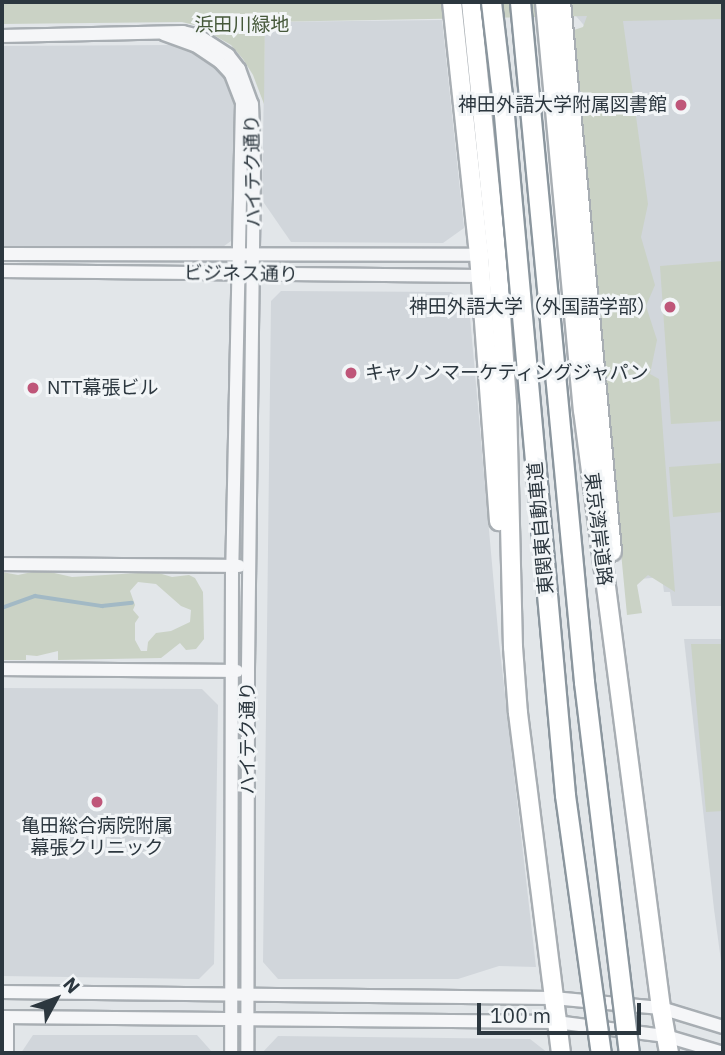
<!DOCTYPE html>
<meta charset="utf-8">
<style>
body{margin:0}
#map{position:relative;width:725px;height:1055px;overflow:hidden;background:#e2e6e9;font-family:"IBM Plex Sans","Noto Sans JP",sans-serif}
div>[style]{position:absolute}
.built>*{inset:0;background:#d1d6db}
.green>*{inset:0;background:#cad2c5}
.stream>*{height:3.5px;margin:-1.75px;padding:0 1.75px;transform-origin:1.75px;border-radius:1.75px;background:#a2b9c5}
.roads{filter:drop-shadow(2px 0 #a8aeb3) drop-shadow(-2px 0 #a8aeb3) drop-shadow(0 2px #a8aeb3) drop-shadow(0 -2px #a8aeb3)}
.tertiary>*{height:12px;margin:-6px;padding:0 6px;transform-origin:6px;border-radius:6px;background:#f5f6f8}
.trunk>*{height:18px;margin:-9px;padding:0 9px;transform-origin:9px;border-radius:9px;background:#fff}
.bridges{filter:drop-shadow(2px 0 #8b969e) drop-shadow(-2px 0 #8b969e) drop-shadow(0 2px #8b969e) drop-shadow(0 -2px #8b969e)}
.motorway-bridge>*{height:19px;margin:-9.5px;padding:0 9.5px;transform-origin:9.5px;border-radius:9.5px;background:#fff}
.dots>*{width:19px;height:19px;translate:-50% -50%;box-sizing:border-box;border:4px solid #f2f5f7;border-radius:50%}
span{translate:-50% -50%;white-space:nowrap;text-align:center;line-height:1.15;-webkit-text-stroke:6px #f2f5f7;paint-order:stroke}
.park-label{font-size:19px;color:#46593b}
.poi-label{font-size:19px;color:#2c373f}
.right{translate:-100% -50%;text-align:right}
.left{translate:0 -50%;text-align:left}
.street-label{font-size:19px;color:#2c373f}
.frame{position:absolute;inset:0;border:4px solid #2c373f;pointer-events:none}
.north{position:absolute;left:21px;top:964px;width:70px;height:70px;-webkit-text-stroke:5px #f2f5f7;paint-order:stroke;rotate:49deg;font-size:19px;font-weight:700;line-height:28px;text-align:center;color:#2c373f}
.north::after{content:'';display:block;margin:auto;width:24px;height:32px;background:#2c373f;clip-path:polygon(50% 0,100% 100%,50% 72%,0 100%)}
.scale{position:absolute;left:477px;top:1003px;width:164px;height:32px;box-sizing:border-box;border:4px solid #2c373f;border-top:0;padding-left:9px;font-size:21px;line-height:24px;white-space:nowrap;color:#2c373f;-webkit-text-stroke:5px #f2f5f7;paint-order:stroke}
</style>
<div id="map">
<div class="built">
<i style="clip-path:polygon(723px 15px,723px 606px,672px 606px,670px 592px,664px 592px,662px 577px,640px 579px,594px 37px,576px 16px)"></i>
<i style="clip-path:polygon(442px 20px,464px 228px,443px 243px,291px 242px,262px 200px,265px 22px)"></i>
<i style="clip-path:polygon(170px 45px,194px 50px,211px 59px,229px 79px,239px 107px,237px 231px,231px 241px,220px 249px,2px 249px,2px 46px)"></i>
<i style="clip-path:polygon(281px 291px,451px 292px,469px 306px,499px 642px,536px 967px,499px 966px,458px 979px,278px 979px,263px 962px,271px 301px)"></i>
<i style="clip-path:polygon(684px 639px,723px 639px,723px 976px,714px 909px)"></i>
<i style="clip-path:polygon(2px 688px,202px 689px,218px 705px,214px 964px,199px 979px,2px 976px)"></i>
<i style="clip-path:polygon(33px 1035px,197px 1035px,213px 1053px,21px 1053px)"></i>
<i style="clip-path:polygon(278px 1036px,530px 1039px,548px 1053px,262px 1053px)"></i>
</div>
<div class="green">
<i style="clip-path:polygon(2px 2px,723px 2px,723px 19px,623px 21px,648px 204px,641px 237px,655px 285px,646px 306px,657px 340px,650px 374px,659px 379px,675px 592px,648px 575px,637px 585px,642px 613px,627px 615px,571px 31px,583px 27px,587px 16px,265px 22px,264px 104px,253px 75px,243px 59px,231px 45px,198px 26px,182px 22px,2px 24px)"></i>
<i style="clip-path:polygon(723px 261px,723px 421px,671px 424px,660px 266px)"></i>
<i style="clip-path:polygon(723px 463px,723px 512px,673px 517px,669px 467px)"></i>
<i style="clip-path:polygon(evenodd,41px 570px,72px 577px,155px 572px,172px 577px,189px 575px,195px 578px,203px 592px,204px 639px,196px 649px,186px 650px,180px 643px,161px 658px,58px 660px,58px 651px,37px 656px,26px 655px,26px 660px,2px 660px,2px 572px,18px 575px,41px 570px,138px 582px,156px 584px,181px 606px,191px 610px,190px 622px,171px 631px,156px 633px,148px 642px,147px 651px,141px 651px,135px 640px,135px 623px,139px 617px,133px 610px,135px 605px,130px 591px,138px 582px)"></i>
<i style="clip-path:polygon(691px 644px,723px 644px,723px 811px,706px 812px)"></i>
</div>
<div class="stream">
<i style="left:2px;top:608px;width:35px;rotate:-20deg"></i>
<i style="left:35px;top:596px;width:68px;rotate:8.5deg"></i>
<i style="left:102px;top:606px;width:30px;rotate:-6deg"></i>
</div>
<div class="roads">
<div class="tertiary">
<i style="left:164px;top:34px;width:33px;rotate:20deg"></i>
<i style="left:195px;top:45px;width:30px;rotate:34deg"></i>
<i style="left:220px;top:62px;width:16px;rotate:47deg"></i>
<i style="left:231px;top:74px;width:31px;rotate:69deg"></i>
<i style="left:242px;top:103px;width:463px;rotate:91.2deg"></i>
<i style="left:232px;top:566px;width:487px;rotate:90.1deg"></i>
<i style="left:2px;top:36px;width:181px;rotate:-1.3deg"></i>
<i style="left:183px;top:32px;width:16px;rotate:14deg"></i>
<i style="left:199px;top:36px;width:35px;rotate:33deg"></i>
<i style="left:228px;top:55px;width:18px;rotate:52deg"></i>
<i style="left:239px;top:69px;width:37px;rotate:70deg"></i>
<i style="left:252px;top:104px;width:59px;rotate:88.1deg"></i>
<i style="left:254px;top:163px;width:508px;rotate:90.68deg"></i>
<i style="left:248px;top:671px;width:382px;rotate:90.1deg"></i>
<i style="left:2px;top:254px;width:477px;rotate:0.1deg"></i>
<i style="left:2px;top:271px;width:478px;rotate:0.6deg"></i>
<i style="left:2px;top:564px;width:237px;rotate:0.5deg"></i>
<i style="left:2px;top:669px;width:235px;rotate:0.5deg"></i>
<i style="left:2px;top:992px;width:551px;rotate:0.62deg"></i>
<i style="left:553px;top:998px;width:108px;rotate:5.3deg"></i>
<i style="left:661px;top:1008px;width:65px;rotate:17deg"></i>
<i style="left:2px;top:1017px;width:554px;rotate:0.52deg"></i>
<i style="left:556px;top:1022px;width:111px;rotate:7.3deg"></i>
<i style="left:666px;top:1036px;width:59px;rotate:16.6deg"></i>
<i style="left:7px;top:1053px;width:36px;rotate:-90deg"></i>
</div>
<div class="trunk">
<i style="left:452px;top:2px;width:254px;rotate:83.9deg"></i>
<i style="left:479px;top:255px;width:267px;rotate:85.7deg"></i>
<i style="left:471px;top:2px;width:255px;rotate:84.2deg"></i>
<i style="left:497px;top:256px;width:146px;rotate:86.1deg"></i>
<i style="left:507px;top:402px;width:245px;rotate:88.6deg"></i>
<i style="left:513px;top:647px;width:66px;rotate:85.7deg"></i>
<i style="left:518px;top:713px;width:343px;rotate:82.8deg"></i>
<i style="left:545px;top:2px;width:410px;rotate:84.7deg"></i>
<i style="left:583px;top:410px;width:603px;rotate:82.57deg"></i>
<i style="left:661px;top:1008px;width:46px;rotate:79.9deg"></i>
<i style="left:561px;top:2px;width:552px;rotate:84.7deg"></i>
</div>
</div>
<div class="bridges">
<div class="motorway-bridge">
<i style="left:491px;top:2px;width:103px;rotate:83.3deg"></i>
<i style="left:503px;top:104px;width:694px;rotate:84.87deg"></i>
<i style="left:565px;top:795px;width:260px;rotate:82.1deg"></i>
<i style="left:520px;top:2px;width:683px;rotate:84.62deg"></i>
<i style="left:584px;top:682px;width:374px;rotate:83.1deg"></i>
</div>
</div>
<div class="dots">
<i style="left:681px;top:105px;background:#bf5679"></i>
<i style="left:670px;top:307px;background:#bf5679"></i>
<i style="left:351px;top:373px;background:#bf5679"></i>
<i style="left:33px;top:388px;background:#bf5679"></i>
<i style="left:97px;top:802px;background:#bf5679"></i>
</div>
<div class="park-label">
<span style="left:242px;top:25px">浜田川緑地</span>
</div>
<div class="poi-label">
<span class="right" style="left:667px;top:105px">神田外語大学附属図書館</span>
<span class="right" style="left:656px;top:307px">神田外語大学（外国語学部）</span>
<span class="left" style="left:365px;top:373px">キャノンマーケティングジャパン</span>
<span class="left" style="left:47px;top:388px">NTT幕張ビル</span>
<span style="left:97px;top:837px">亀田総合病院附属<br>幕張クリニック</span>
</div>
<div class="street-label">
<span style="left:253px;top:171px;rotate:-91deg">ハイテク通り</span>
<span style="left:241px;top:274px;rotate:1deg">ビジネス通り</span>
<span style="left:541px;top:528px;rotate:-95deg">東関東自動車道</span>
<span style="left:598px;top:529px;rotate:83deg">東京湾岸道路</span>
<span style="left:248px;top:738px;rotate:-90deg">ハイテク通り</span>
</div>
<div class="frame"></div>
<div class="north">N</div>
<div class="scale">100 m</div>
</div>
